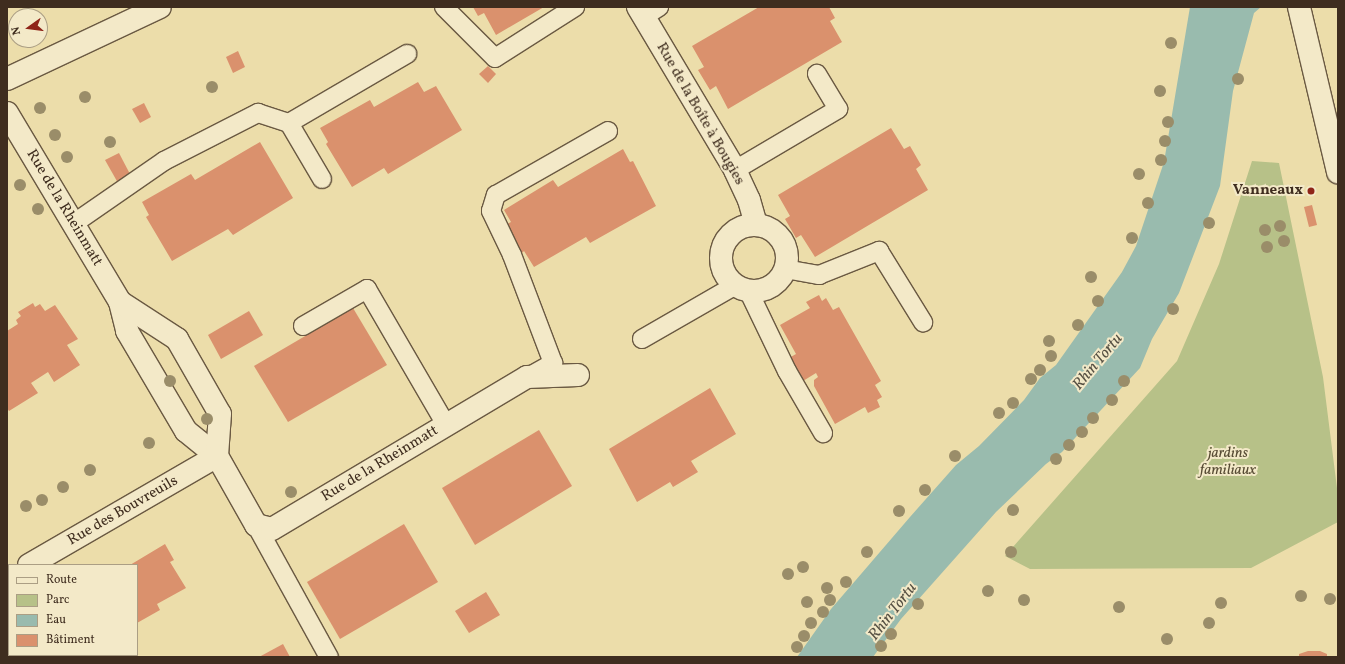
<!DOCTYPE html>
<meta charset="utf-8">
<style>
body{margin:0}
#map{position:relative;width:1345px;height:664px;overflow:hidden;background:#ecddaa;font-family:Vollkorn,serif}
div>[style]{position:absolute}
.green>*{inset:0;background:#b7c188}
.water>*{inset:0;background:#99bbae}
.building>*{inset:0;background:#da916d}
.roads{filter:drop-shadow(1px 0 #6a5942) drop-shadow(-1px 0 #6a5942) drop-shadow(0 1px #6a5942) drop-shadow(0 -1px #6a5942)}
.lane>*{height:18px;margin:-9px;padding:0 9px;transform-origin:9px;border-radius:9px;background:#f3e9c8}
.street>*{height:22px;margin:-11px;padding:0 11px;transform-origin:11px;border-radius:11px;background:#f3e9c8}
.street>.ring{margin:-11px;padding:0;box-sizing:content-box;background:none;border:22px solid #f3e9c8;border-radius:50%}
.secondary>*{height:22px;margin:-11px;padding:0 11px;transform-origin:11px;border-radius:11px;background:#f3e9c8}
.trees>*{width:12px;height:12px;margin:-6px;border-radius:50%;background:#9a8d69}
.dots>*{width:11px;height:11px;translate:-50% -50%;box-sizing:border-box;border:2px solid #f3e9c8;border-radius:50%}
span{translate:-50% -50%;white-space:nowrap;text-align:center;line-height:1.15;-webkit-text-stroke:4px #f3e9c8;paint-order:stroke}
.street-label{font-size:15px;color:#3f2d1f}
.poi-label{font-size:15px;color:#3f2d1f;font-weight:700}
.right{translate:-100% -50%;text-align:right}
.park-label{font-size:15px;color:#574b34;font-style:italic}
.water-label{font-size:16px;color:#565043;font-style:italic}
.frame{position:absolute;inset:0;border:8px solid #3f2d1f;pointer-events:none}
.legend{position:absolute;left:8px;top:564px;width:130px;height:92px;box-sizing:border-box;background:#f3e9c8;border:1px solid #ab9e84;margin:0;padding:5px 7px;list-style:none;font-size:12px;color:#3f2d1f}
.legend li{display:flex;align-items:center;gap:8px;height:20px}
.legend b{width:20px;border:1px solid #ab9e84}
.north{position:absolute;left:8px;top:8px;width:40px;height:40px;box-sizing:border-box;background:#f3e9c8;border:1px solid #ab9e84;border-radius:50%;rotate:256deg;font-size:11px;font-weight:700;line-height:16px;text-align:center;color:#3f2d1f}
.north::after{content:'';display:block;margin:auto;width:14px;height:18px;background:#8f2418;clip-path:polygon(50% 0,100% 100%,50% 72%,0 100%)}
</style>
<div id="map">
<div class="green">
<i style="clip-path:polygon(1252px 161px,1279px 163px,1323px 377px,1338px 496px,1338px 522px,1251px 568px,1030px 569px,1005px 556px,1177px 361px,1219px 264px)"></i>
</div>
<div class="water">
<i style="clip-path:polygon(1190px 7px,1261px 7px,1254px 13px,1233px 91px,1220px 186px,1179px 293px,1152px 339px,1140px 368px,1062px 452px,1046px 464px,996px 512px,901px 619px,873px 657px,797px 657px,831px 609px,910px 517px,956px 465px,979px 446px,1024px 400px,1040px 378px,1056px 365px,1122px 272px,1136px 246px,1164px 162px)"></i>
</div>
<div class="building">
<i style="clip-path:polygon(473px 7px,544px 7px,496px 35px,484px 13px,478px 16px)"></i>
<i style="clip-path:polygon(759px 7px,829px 7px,835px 18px,830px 21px,842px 42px,728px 109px,716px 86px,710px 90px,698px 70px,704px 67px,692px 46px)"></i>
<i style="clip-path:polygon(238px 51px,245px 67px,233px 73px,226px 57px)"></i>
<i style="clip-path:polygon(488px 66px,496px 74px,488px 83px,479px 74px)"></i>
<i style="clip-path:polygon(418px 82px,424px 92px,436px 86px,462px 130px,388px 174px,384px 168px,352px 187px,326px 144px,328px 142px,320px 128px,370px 100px,374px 107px)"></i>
<i style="clip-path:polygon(144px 103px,151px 117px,140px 123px,132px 109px)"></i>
<i style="clip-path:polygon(891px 128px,904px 149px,910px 146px,921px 165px,916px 169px,928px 190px,815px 257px,801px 235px,796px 238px,785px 219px,790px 216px,778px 195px)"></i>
<i style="clip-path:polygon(260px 142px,293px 198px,233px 235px,228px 229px,172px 261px,146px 217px,149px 215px,142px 202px,191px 174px,195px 180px)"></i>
<i style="clip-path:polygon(623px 149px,630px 162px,633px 161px,656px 206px,590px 243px,586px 237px,534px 267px,524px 251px,522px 253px,505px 225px,511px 222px,504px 210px,553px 180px,558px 187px)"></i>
<i style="clip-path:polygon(119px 153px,131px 176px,118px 183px,105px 160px)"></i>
<i style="clip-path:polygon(1312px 205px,1317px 225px,1309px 227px,1304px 207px)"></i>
<i style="clip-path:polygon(819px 295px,822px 301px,826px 298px,833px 310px,839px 307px,881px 381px,875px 385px,882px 397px,877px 400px,880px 407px,868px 413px,865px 407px,835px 424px,814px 386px,814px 380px,818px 377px,816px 373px,803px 381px,789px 358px,796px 354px,780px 325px,810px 308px,806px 302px)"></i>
<i style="clip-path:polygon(33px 303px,35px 307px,40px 304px,45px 311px,55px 305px,78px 339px,67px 345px,80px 365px,54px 382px,48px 372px,31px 383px,38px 393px,9px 411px,7px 408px,7px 331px,18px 324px,16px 320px,21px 316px,18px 312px)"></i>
<i style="clip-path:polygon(353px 308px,387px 365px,288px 422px,254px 366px)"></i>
<i style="clip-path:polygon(249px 311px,263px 335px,221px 359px,208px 335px)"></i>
<i style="clip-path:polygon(710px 388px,736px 434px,691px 461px,698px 472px,673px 487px,670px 482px,637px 502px,609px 449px)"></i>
<i style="clip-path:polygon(539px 430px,572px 486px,475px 545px,442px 488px)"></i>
<i style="clip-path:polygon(404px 524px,438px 582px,340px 639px,307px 582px)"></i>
<i style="clip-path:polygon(165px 544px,174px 560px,170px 562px,186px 588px,157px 604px,160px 610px,137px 623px,137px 565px,130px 565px)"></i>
<i style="clip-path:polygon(486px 592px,500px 615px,469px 633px,455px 611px)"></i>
<i style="clip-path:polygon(283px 644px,290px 657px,259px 657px)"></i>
<i style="clip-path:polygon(1308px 651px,1320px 651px,1327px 654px,1327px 657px,1299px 657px,1299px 654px)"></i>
<i style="clip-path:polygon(21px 655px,96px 655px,20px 657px)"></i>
</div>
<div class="roads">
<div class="lane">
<i style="left:444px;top:7px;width:72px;rotate:45deg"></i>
<i style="left:495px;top:58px;width:95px;rotate:-32.5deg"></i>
<i style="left:643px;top:17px;width:19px;rotate:-32deg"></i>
<i style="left:289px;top:123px;width:65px;rotate:59.5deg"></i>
<i style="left:735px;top:170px;width:120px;rotate:-30.6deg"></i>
<i style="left:838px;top:109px;width:41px;rotate:-121deg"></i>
<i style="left:73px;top:224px;width:111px;rotate:-34.7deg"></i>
<i style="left:164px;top:161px;width:106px;rotate:-27.1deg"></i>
<i style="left:258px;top:113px;width:33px;rotate:18deg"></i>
<i style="left:289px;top:123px;width:137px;rotate:-30.3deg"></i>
<i style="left:785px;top:269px;width:35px;rotate:10deg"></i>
<i style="left:819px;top:275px;width:65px;rotate:-21.8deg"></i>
<i style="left:879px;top:251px;width:84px;rotate:58.2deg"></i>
<i style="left:748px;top:290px;width:90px;rotate:64.3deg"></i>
<i style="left:787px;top:371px;width:72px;rotate:59.9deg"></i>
<i style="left:303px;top:326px;width:74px;rotate:-30deg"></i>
<i style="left:367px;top:289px;width:157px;rotate:59.8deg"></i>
<i style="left:642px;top:339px;width:108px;rotate:-29.9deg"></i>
<i style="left:528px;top:377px;width:29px;rotate:-29deg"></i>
<i style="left:553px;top:363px;width:116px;rotate:-110.8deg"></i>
<i style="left:512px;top:255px;width:49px;rotate:-115.5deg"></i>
<i style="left:491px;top:211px;width:17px;rotate:-73deg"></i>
<i style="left:496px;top:195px;width:129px;rotate:-29.7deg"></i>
<i style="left:256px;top:525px;width:151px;rotate:61.1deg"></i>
</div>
<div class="street">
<i style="left:638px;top:7px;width:190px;rotate:59.2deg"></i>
<i style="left:735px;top:170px;width:33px;rotate:65deg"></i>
<i style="left:749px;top:200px;width:26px;rotate:74deg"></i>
<i style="left:7px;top:79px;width:169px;rotate:-25.2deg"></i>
<i style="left:7px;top:113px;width:220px;rotate:59.1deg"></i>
<i style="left:120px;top:302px;width:30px;rotate:76deg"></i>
<i style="left:127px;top:331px;width:116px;rotate:59.5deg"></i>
<i style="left:186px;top:431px;width:40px;rotate:39deg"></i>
<i style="left:217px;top:456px;width:79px;rotate:60.5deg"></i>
<i style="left:256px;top:525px;width:16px;rotate:14deg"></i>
<i style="left:272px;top:529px;width:297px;rotate:-30.8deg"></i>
<i style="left:527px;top:377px;width:51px;rotate:-2.2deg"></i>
<i class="ring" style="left:721px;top:225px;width:44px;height:44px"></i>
<i style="left:120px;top:302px;width:68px;rotate:33deg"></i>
<i style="left:177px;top:339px;width:86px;rotate:60.2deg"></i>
<i style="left:220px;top:414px;width:42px;rotate:94.1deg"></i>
<i style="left:29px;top:565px;width:217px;rotate:-30.1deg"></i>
<i style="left:7px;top:577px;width:2px;rotate:-27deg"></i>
</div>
<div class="secondary">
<i style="left:1299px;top:7px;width:170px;rotate:76.7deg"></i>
</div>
</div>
<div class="trees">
<i style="left:1171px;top:43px"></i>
<i style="left:1238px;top:79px"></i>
<i style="left:212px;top:87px"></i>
<i style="left:1160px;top:91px"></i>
<i style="left:85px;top:97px"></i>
<i style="left:40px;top:108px"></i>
<i style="left:1168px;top:122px"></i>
<i style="left:55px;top:135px"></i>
<i style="left:1165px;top:141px"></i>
<i style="left:110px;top:142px"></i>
<i style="left:67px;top:157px"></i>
<i style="left:1161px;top:160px"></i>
<i style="left:1139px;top:174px"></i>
<i style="left:20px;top:185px"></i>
<i style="left:1148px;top:203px"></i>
<i style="left:38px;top:209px"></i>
<i style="left:1209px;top:223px"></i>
<i style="left:1280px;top:226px"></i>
<i style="left:1265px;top:230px"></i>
<i style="left:1132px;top:238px"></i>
<i style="left:1284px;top:241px"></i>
<i style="left:1267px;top:247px"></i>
<i style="left:1091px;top:277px"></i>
<i style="left:1098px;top:301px"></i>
<i style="left:1173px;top:309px"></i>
<i style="left:1078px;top:325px"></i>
<i style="left:1049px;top:341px"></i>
<i style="left:1051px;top:356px"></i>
<i style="left:1040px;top:370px"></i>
<i style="left:1031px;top:379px"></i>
<i style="left:170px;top:381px"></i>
<i style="left:1124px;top:381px"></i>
<i style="left:1112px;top:400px"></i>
<i style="left:1013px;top:403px"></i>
<i style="left:999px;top:413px"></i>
<i style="left:1093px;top:418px"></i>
<i style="left:207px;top:419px"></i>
<i style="left:1082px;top:432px"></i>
<i style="left:149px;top:443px"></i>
<i style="left:1069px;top:445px"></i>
<i style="left:955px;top:456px"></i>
<i style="left:1056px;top:459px"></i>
<i style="left:90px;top:470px"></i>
<i style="left:63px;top:487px"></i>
<i style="left:925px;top:490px"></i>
<i style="left:291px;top:492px"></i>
<i style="left:42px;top:500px"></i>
<i style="left:26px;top:506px"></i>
<i style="left:1013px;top:510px"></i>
<i style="left:899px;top:511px"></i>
<i style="left:867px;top:552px"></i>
<i style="left:1011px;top:552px"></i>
<i style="left:803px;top:567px"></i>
<i style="left:788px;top:574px"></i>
<i style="left:846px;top:582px"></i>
<i style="left:827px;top:588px"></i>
<i style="left:988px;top:591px"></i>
<i style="left:1301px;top:596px"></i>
<i style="left:1330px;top:599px"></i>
<i style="left:830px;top:600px"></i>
<i style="left:1024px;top:600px"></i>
<i style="left:807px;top:602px"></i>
<i style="left:1221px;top:603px"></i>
<i style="left:918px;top:604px"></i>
<i style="left:1119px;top:607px"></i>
<i style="left:823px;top:612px"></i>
<i style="left:811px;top:623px"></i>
<i style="left:1209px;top:623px"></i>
<i style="left:891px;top:634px"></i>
<i style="left:804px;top:636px"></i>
<i style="left:1167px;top:639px"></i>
<i style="left:881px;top:646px"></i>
<i style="left:797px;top:647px"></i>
</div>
<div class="dots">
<i style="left:1311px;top:191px;background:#8f2418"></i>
</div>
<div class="street-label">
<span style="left:700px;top:114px;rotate:60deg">Rue de la Boîte à Bougies</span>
<span style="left:64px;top:208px;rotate:59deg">Rue de la Rheinmatt</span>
<span style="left:380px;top:464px;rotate:-31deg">Rue de la Rheinmatt</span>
<span style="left:123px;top:511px;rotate:-30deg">Rue des Bouvreuils</span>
</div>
<div class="poi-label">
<span class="right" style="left:1303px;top:191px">Vanneaux</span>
</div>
<div class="park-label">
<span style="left:1228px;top:462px">jardins<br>familiaux</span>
</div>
<div class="water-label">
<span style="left:1098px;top:362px;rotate:-50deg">Rhin Tortu</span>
<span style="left:893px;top:612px;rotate:-52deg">Rhin Tortu</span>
</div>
<div class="frame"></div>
<ul class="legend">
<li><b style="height:5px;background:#f3e9c8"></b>Route</li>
<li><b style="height:11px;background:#b7c188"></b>Parc</li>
<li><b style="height:11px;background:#99bbae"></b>Eau</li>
<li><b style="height:11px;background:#da916d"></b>Bâtiment</li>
</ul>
<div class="north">N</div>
</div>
